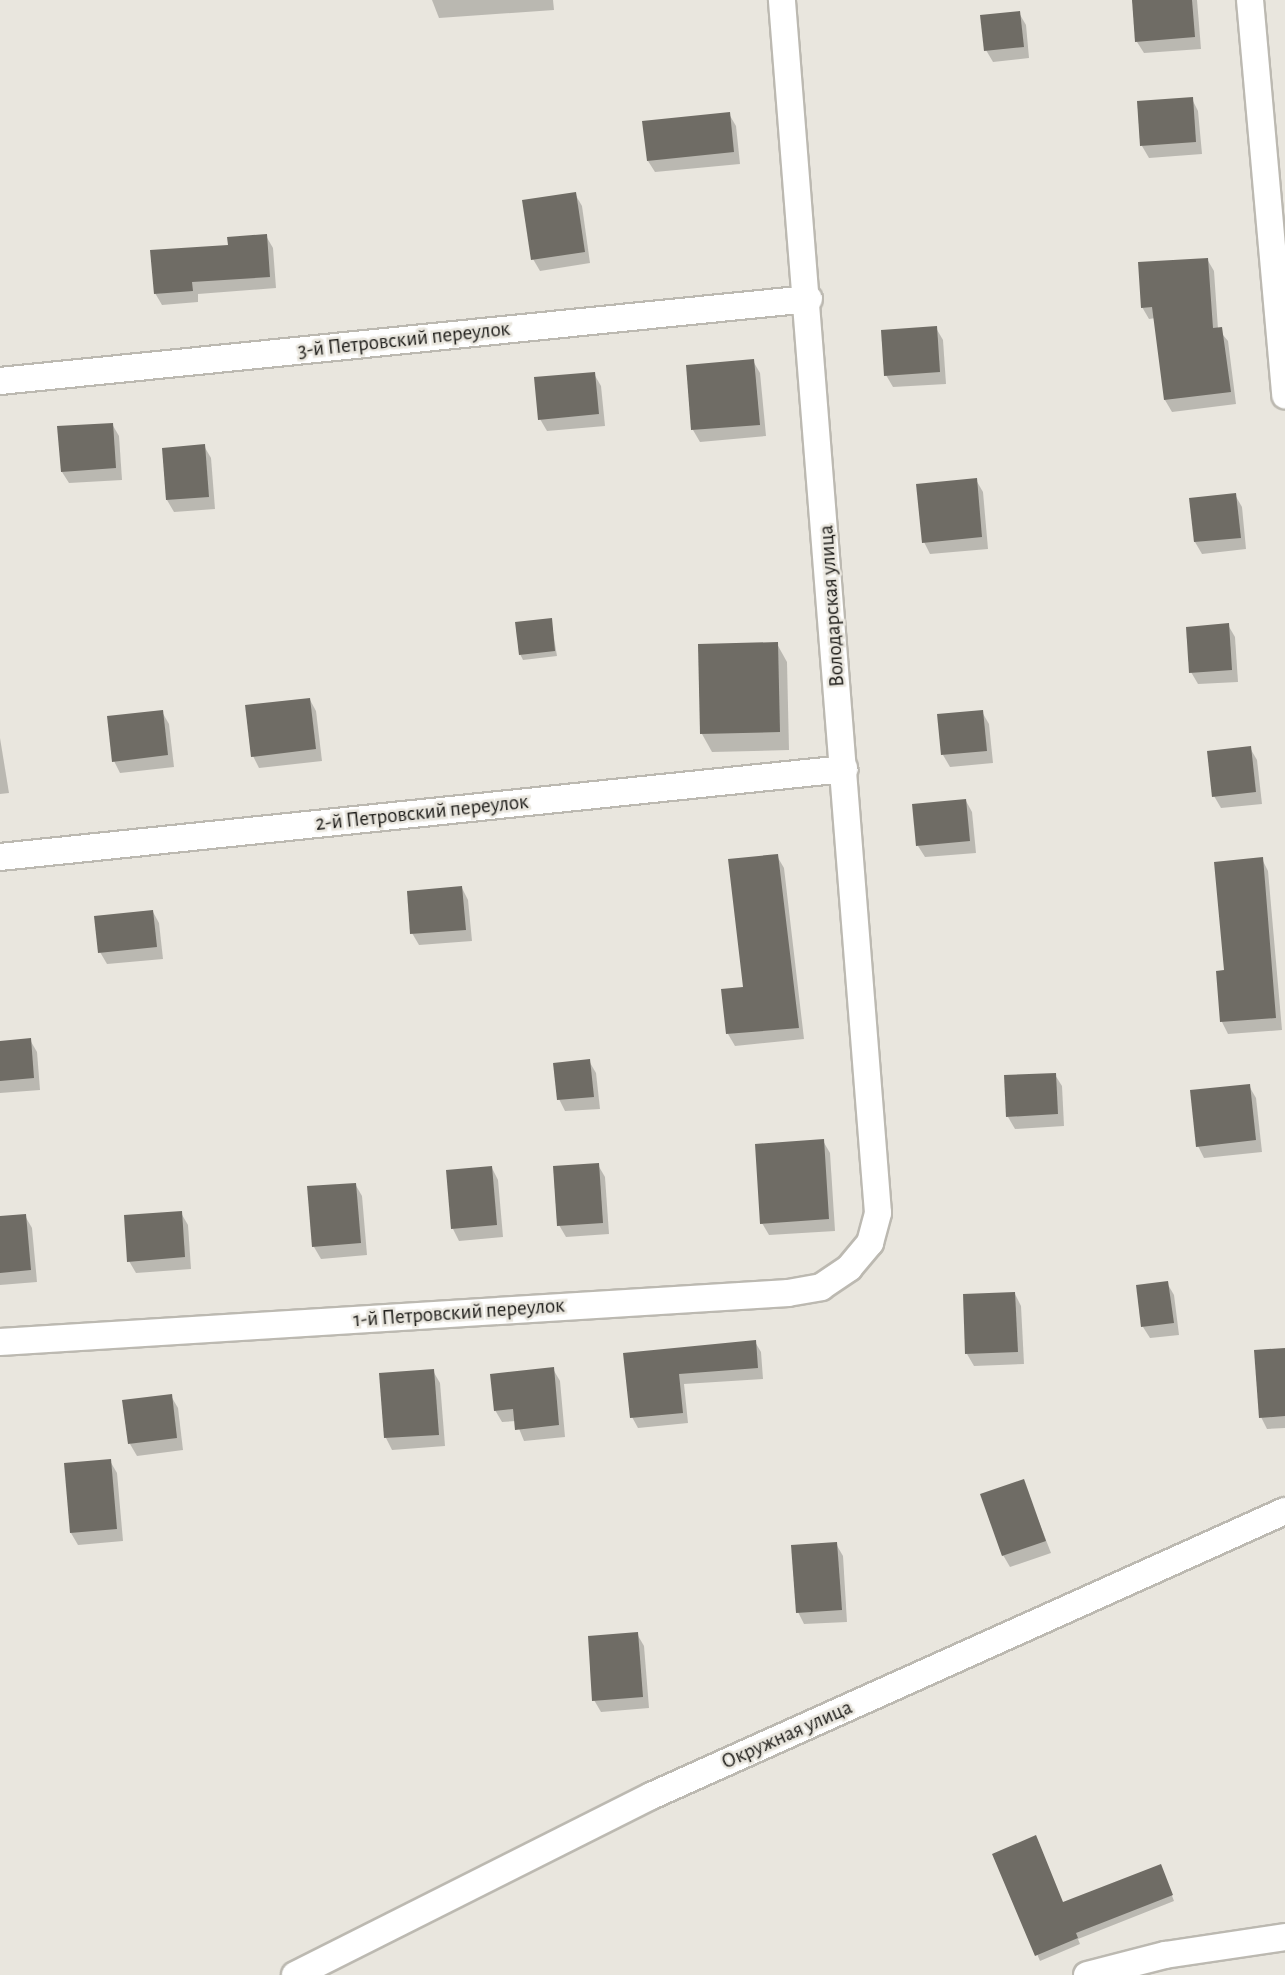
<!DOCTYPE html>
<meta charset="utf-8">
<style>
body{margin:0}
#map{position:relative;width:1285px;height:1975px;overflow:hidden;background:#e9e6de;font-family:"Alegreya Sans",sans-serif}
div>[style]{position:absolute}
.shadow>*{inset:0;background:#0003}
.building>*{inset:0;background:#6f6c65}
.roads{filter:drop-shadow(2px 0 #bcb9b1) drop-shadow(-2px 0 #bcb9b1) drop-shadow(0 2px #bcb9b1) drop-shadow(0 -2px #bcb9b1)}
.street>*{height:26px;margin:-13px;padding:0 13px;transform-origin:13px;border-radius:13px;background:#fff}
span{translate:-50% -50%;white-space:nowrap;text-align:center;line-height:1.15;-webkit-text-stroke:5px #e9e6de;paint-order:stroke}
.street-label{font-size:21px;color:#1d1c19}
</style>
<div id="map">
<div class="shadow">
<i style="clip-path:polygon(432px 0,553px 0,554px 10px,439px 18px)"></i>
<i style="clip-path:polygon(1134px 0,1197px 0,1201px 49px,1144px 53px,1137px 42px)"></i>
<i style="clip-path:polygon(1019px 13px,1026px 25px,1029px 58px,993px 62px,986px 50px)"></i>
<i style="clip-path:polygon(1192px 99px,1198px 111px,1202px 154px,1149px 158px,1142px 146px)"></i>
<i style="clip-path:polygon(729px 114px,736px 126px,740px 164px,655px 172px,648px 161px)"></i>
<i style="clip-path:polygon(575px 194px,582px 206px,590px 263px,540px 271px,533px 259px)"></i>
<i style="clip-path:polygon(266px 236px,273px 248px,276px 288px,198px 294px,198px 302px,162px 305px,155px 293px,230px 246px)"></i>
<i style="clip-path:polygon(1207px 259px,1214px 271px,1218px 329px,1228px 341px,1236px 404px,1172px 412px,1165px 400px,1156px 318px,1149px 319px,1142px 307px)"></i>
<i style="clip-path:polygon(936px 328px,943px 340px,946px 384px,893px 387px,886px 375px)"></i>
<i style="clip-path:polygon(753px 361px,760px 373px,766px 436px,700px 442px,693px 430px,688px 367px)"></i>
<i style="clip-path:polygon(594px 374px,601px 386px,605px 426px,547px 431px,540px 419px)"></i>
<i style="clip-path:polygon(112px 424px,119px 436px,122px 480px,69px 483px,62px 472px)"></i>
<i style="clip-path:polygon(204px 446px,211px 458px,215px 509px,174px 512px,167px 500px)"></i>
<i style="clip-path:polygon(976px 480px,983px 492px,988px 549px,930px 554px,924px 542px)"></i>
<i style="clip-path:polygon(1235px 495px,1242px 507px,1246px 549px,1202px 554px,1195px 542px,1191px 500px)"></i>
<i style="clip-path:polygon(551px 620px,557px 656px,523px 660px,520px 654px)"></i>
<i style="clip-path:polygon(1228px 625px,1235px 637px,1238px 682px,1198px 684px,1191px 672px)"></i>
<i style="clip-path:polygon(777px 644px,787px 662px,789px 750px,712px 752px,702px 734px)"></i>
<i style="clip-path:polygon(310px 700px,316px 711px,322px 761px,259px 768px,253px 756px)"></i>
<i style="clip-path:polygon(162px 712px,169px 724px,174px 767px,120px 773px,114px 761px)"></i>
<i style="clip-path:polygon(982px 712px,989px 724px,993px 763px,950px 767px,943px 755px)"></i>
<i style="clip-path:polygon(0 738px,9px 793px,0 794px)"></i>
<i style="clip-path:polygon(1250px 748px,1257px 760px,1262px 804px,1221px 808px,1214px 796px)"></i>
<i style="clip-path:polygon(966px 801px,972px 812px,976px 853px,925px 857px,918px 846px)"></i>
<i style="clip-path:polygon(777px 856px,784px 868px,804px 1039px,735px 1046px,728px 1034px,723px 991px,745px 989px)"></i>
<i style="clip-path:polygon(1262px 859px,1268px 871px,1282px 1030px,1228px 1034px,1222px 1022px,1226px 972px)"></i>
<i style="clip-path:polygon(462px 888px,468px 900px,472px 941px,419px 945px,412px 933px)"></i>
<i style="clip-path:polygon(153px 912px,159px 923px,163px 959px,107px 964px,100px 952px)"></i>
<i style="clip-path:polygon(30px 1040px,37px 1052px,40px 1090px,0 1093px,0 1042px)"></i>
<i style="clip-path:polygon(589px 1061px,596px 1073px,600px 1109px,565px 1111px,559px 1099px)"></i>
<i style="clip-path:polygon(1055px 1075px,1062px 1086px,1064px 1126px,1015px 1129px,1008px 1117px)"></i>
<i style="clip-path:polygon(1249px 1086px,1256px 1098px,1262px 1152px,1204px 1158px,1198px 1146px)"></i>
<i style="clip-path:polygon(823px 1141px,830px 1153px,835px 1231px,769px 1235px,762px 1223px)"></i>
<i style="clip-path:polygon(598px 1165px,605px 1177px,609px 1234px,566px 1237px,559px 1225px)"></i>
<i style="clip-path:polygon(492px 1168px,498px 1180px,503px 1237px,459px 1241px,453px 1229px)"></i>
<i style="clip-path:polygon(355px 1184px,362px 1196px,367px 1255px,321px 1259px,314px 1247px)"></i>
<i style="clip-path:polygon(181px 1213px,188px 1225px,191px 1269px,136px 1273px,129px 1261px)"></i>
<i style="clip-path:polygon(25px 1216px,32px 1228px,37px 1282px,0 1285px,0 1218px)"></i>
<i style="clip-path:polygon(1167px 1283px,1174px 1295px,1179px 1335px,1150px 1338px,1143px 1327px)"></i>
<i style="clip-path:polygon(1015px 1294px,1021px 1306px,1024px 1364px,974px 1366px,967px 1354px)"></i>
<i style="clip-path:polygon(755px 1342px,761px 1352px,763px 1379px,684px 1384px,688px 1423px,638px 1428px,632px 1417px,625px 1355px)"></i>
<i style="clip-path:polygon(1285px 1350px,1285px 1428px,1267px 1429px,1261px 1417px)"></i>
<i style="clip-path:polygon(553px 1369px,560px 1381px,565px 1437px,524px 1441px,516px 1421px,502px 1422px,495px 1410px)"></i>
<i style="clip-path:polygon(433px 1371px,440px 1383px,445px 1446px,392px 1450px,386px 1438px,381px 1374px)"></i>
<i style="clip-path:polygon(171px 1396px,178px 1408px,183px 1450px,137px 1456px,130px 1444px)"></i>
<i style="clip-path:polygon(110px 1461px,117px 1473px,123px 1541px,78px 1545px,71px 1533px)"></i>
<i style="clip-path:polygon(1023px 1481px,1051px 1553px,1010px 1567px,1003px 1555px)"></i>
<i style="clip-path:polygon(836px 1544px,843px 1556px,847px 1622px,804px 1624px,798px 1612px)"></i>
<i style="clip-path:polygon(637px 1634px,644px 1646px,649px 1708px,601px 1712px,594px 1700px)"></i>
<i style="clip-path:polygon(995px 1855px,1063px 1904px,1163px 1872px,1174px 1901px,1078px 1939px,1080px 1944px,1040px 1961px)"></i>
</div>
<div class="building">
<i style="clip-path:polygon(1132px 0,1192px 0,1195px 37px,1135px 42px)"></i>
<i style="clip-path:polygon(1020px 11px,1024px 47px,984px 51px,980px 15px)"></i>
<i style="clip-path:polygon(1193px 97px,1196px 142px,1140px 146px,1137px 101px)"></i>
<i style="clip-path:polygon(730px 112px,734px 152px,647px 161px,642px 121px)"></i>
<i style="clip-path:polygon(576px 192px,585px 252px,531px 260px,522px 200px)"></i>
<i style="clip-path:polygon(267px 234px,270px 277px,192px 282px,193px 291px,154px 294px,150px 250px,228px 245px,227px 237px)"></i>
<i style="clip-path:polygon(1208px 258px,1213px 328px,1222px 327px,1231px 392px,1164px 400px,1152px 307px,1141px 308px,1138px 262px)"></i>
<i style="clip-path:polygon(937px 326px,940px 372px,884px 376px,881px 330px)"></i>
<i style="clip-path:polygon(754px 359px,760px 425px,691px 430px,686px 365px)"></i>
<i style="clip-path:polygon(595px 372px,599px 414px,538px 420px,534px 377px)"></i>
<i style="clip-path:polygon(113px 423px,116px 468px,61px 472px,57px 426px)"></i>
<i style="clip-path:polygon(205px 444px,209px 497px,166px 500px,162px 448px)"></i>
<i style="clip-path:polygon(977px 478px,982px 537px,922px 543px,916px 484px)"></i>
<i style="clip-path:polygon(1236px 493px,1241px 538px,1194px 542px,1189px 498px)"></i>
<i style="clip-path:polygon(552px 618px,555px 651px,519px 655px,515px 622px)"></i>
<i style="clip-path:polygon(1229px 623px,1232px 670px,1189px 673px,1186px 627px)"></i>
<i style="clip-path:polygon(778px 642px,780px 732px,700px 734px,698px 644px)"></i>
<i style="clip-path:polygon(310px 698px,316px 749px,251px 757px,245px 705px)"></i>
<i style="clip-path:polygon(163px 710px,168px 755px,112px 762px,107px 716px)"></i>
<i style="clip-path:polygon(983px 710px,987px 751px,941px 755px,937px 714px)"></i>
<i style="clip-path:polygon(1251px 746px,1256px 792px,1212px 797px,1207px 751px)"></i>
<i style="clip-path:polygon(966px 799px,970px 841px,916px 846px,912px 804px)"></i>
<i style="clip-path:polygon(778px 854px,799px 1028px,726px 1034px,721px 989px,743px 987px,728px 859px)"></i>
<i style="clip-path:polygon(1263px 857px,1276px 1018px,1220px 1022px,1216px 971px,1224px 970px,1214px 862px)"></i>
<i style="clip-path:polygon(462px 886px,466px 930px,410px 934px,407px 891px)"></i>
<i style="clip-path:polygon(153px 910px,157px 947px,98px 953px,94px 916px)"></i>
<i style="clip-path:polygon(31px 1038px,34px 1078px,0 1081px,0 1041px)"></i>
<i style="clip-path:polygon(590px 1059px,594px 1097px,557px 1100px,553px 1063px)"></i>
<i style="clip-path:polygon(1056px 1073px,1058px 1114px,1006px 1117px,1004px 1075px)"></i>
<i style="clip-path:polygon(1250px 1084px,1256px 1140px,1196px 1147px,1190px 1090px)"></i>
<i style="clip-path:polygon(824px 1139px,829px 1219px,760px 1224px,755px 1144px)"></i>
<i style="clip-path:polygon(599px 1163px,603px 1223px,557px 1226px,553px 1166px)"></i>
<i style="clip-path:polygon(492px 1166px,497px 1225px,451px 1229px,446px 1170px)"></i>
<i style="clip-path:polygon(356px 1183px,361px 1243px,312px 1247px,307px 1186px)"></i>
<i style="clip-path:polygon(182px 1211px,185px 1257px,127px 1262px,124px 1215px)"></i>
<i style="clip-path:polygon(26px 1214px,31px 1270px,0 1273px,0 1216px)"></i>
<i style="clip-path:polygon(1168px 1281px,1174px 1323px,1141px 1327px,1136px 1285px)"></i>
<i style="clip-path:polygon(1015px 1292px,1018px 1352px,965px 1354px,963px 1294px)"></i>
<i style="clip-path:polygon(756px 1340px,758px 1368px,679px 1374px,683px 1413px,630px 1418px,623px 1353px)"></i>
<i style="clip-path:polygon(1285px 1348px,1285px 1416px,1259px 1418px,1254px 1350px)"></i>
<i style="clip-path:polygon(554px 1367px,559px 1425px,515px 1430px,513px 1409px,494px 1411px,490px 1374px)"></i>
<i style="clip-path:polygon(434px 1369px,439px 1435px,384px 1438px,379px 1373px)"></i>
<i style="clip-path:polygon(172px 1394px,177px 1438px,128px 1444px,122px 1400px)"></i>
<i style="clip-path:polygon(111px 1459px,117px 1529px,70px 1533px,64px 1463px)"></i>
<i style="clip-path:polygon(1024px 1479px,1046px 1541px,1002px 1556px,980px 1494px)"></i>
<i style="clip-path:polygon(837px 1542px,842px 1610px,796px 1613px,791px 1545px)"></i>
<i style="clip-path:polygon(638px 1632px,643px 1697px,592px 1701px,588px 1636px)"></i>
<i style="clip-path:polygon(1036px 1835px,1063px 1902px,1161px 1864px,1173px 1895px,1076px 1933px,1078px 1938px,1035px 1956px,992px 1854px)"></i>
</div>
<div class="roads">
<div class="street">
<i style="left:1250px;top:0;width:397px;rotate:84.9deg"></i>
<i style="left:0;top:381px;width:813px;rotate:-5.79deg"></i>
<i style="left:0;top:857px;width:849px;rotate:-5.95deg"></i>
<i style="left:0;top:1342px;width:790px;rotate:-3.56deg"></i>
<i style="left:788px;top:1293px;width:34px;rotate:-10deg"></i>
<i style="left:821px;top:1287px;width:34px;rotate:-34deg"></i>
<i style="left:849px;top:1268px;width:33px;rotate:-50deg"></i>
<i style="left:870px;top:1243px;width:31px;rotate:-75deg"></i>
<i style="left:878px;top:1213px;width:1217px;rotate:-94.53deg"></i>
<i style="left:295px;top:1975px;width:398px;rotate:-26.7deg"></i>
<i style="left:651px;top:1796px;width:695px;rotate:-24.21deg"></i>
<i style="left:1087px;top:1975px;width:81px;rotate:-14.4deg"></i>
<i style="left:1165px;top:1955px;width:121px;rotate:-8.5deg"></i>
</div>
</div>
<div class="street-label">
<span style="left:404px;top:340px;rotate:-6deg">3-й Петровский переулок</span>
<span style="left:832px;top:606px;rotate:-94deg">Володарская улица</span>
<span style="left:422px;top:813px;rotate:-6deg">2-й Петровский переулок</span>
<span style="left:459px;top:1313px;rotate:-4deg">1-й Петровский переулок</span>
<span style="left:787px;top:1735px;rotate:-24deg">Окружная улица</span>
</div>
</div>
